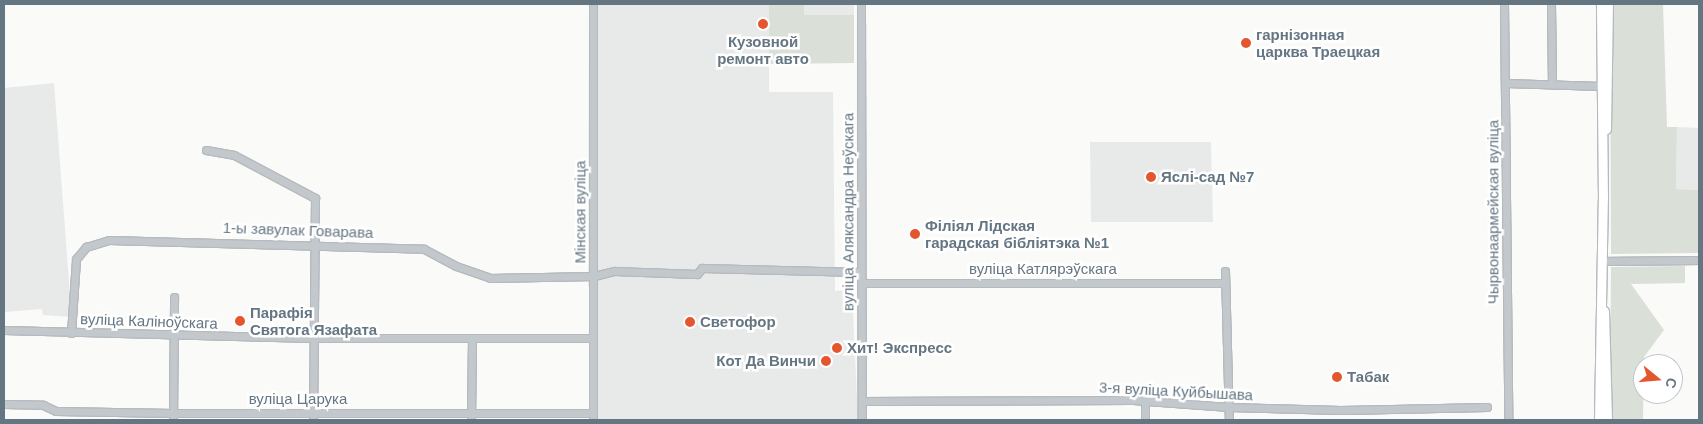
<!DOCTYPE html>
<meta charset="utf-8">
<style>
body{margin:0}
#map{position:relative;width:1703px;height:424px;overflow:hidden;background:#fafaf8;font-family:Arial,sans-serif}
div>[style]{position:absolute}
.built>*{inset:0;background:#e8e9e9}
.green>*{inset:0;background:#dadfd7}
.roads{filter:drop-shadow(1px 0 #b5babe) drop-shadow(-1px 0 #b5babe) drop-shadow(0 1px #b5babe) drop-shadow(0 -1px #b5babe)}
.minor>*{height:7px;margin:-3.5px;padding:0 3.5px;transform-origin:3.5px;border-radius:3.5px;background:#c3c8cc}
.major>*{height:9px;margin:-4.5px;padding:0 4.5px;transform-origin:4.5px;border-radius:4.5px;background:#fff}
.dots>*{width:14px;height:14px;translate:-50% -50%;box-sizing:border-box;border:2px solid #fff;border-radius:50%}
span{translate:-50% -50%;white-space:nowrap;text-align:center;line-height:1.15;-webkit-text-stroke:5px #fff;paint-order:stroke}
.poi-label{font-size:15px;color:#657683;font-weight:700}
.left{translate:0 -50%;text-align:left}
.right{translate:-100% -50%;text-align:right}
.street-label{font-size:15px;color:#657683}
.frame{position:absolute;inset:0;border:5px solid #657683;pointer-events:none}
.north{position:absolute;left:1633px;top:354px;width:50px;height:50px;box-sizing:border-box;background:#fff;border:1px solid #c1c8cd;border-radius:50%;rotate:107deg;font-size:14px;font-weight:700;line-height:20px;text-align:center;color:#657683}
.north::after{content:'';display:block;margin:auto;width:18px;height:22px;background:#e4572e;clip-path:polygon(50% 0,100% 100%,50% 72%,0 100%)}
</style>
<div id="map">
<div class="built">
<i style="clip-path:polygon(589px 4px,769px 4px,769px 92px,833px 92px,835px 291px,852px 290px,858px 420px,596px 420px,596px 286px,588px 286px)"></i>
<i style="clip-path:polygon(804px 4px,854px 4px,854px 15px,804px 15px)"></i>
<i style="clip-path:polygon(54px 83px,70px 295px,73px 317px,43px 315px,42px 309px,4px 312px,4px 88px)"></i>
<i style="clip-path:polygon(1677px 127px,1699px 128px,1699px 190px,1676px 189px)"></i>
<i style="clip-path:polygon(1090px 142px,1211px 142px,1213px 222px,1091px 222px)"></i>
</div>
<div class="green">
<i style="clip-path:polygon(769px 4px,804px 4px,804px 15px,854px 15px,854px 63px,769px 64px)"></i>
<i style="clip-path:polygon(1610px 4px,1663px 4px,1667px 127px,1677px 127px,1676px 189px,1699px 190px,1699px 253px,1611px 254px)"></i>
<i style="clip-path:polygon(1685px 266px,1685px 283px,1631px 284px,1664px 330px,1644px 357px,1643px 420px,1610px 420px,1611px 267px)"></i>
</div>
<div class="roads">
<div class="minor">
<i style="left:861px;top:4px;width:416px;rotate:89.9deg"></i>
<i style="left:1504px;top:4px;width:416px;rotate:89.4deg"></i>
<i style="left:1551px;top:4px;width:80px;rotate:89.3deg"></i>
<i style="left:1506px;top:83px;width:95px;rotate:1.8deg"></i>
<i style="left:206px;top:150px;width:28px;rotate:10deg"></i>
<i style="left:234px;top:155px;width:92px;rotate:28deg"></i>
<i style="left:315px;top:198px;width:222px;rotate:90.5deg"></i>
<i style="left:1603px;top:261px;width:96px;rotate:-0.6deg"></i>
<i style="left:1225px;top:271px;width:149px;rotate:88.5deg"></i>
<i style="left:861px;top:283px;width:364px"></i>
<i style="left:4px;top:330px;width:308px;rotate:1.5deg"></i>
<i style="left:312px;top:338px;width:281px"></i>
<i style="left:71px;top:333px;width:74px;rotate:-86.1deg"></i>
<i style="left:76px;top:259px;width:16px;rotate:-50deg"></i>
<i style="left:86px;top:247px;width:24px;rotate:-17deg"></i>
<i style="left:109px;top:240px;width:315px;rotate:1.6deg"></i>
<i style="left:424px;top:249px;width:36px;rotate:28deg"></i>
<i style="left:456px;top:266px;width:36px;rotate:19deg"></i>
<i style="left:490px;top:278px;width:104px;rotate:-1.1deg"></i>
<i style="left:594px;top:276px;width:21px;rotate:-14deg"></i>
<i style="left:614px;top:271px;width:83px;rotate:2.1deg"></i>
<i style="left:697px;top:274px;width:8px;rotate:-50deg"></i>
<i style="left:702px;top:268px;width:159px;rotate:1.4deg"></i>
<i style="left:862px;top:401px;width:271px;rotate:-0.2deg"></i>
<i style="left:1133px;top:400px;width:96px;rotate:4.2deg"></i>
<i style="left:1229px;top:407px;width:111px;rotate:1.5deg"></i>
<i style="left:1340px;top:410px;width:147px;rotate:-1.2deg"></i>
<i style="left:1145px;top:403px;width:17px;rotate:90deg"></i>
<i style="left:4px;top:404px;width:39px;rotate:1deg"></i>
<i style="left:43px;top:405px;width:14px;rotate:25deg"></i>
<i style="left:56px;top:411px;width:117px;rotate:1deg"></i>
<i style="left:173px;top:413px;width:420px"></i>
<i style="left:173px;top:420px;width:123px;rotate:-89.5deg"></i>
<i style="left:471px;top:420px;width:81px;rotate:-89.3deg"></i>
<i style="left:593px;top:420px;width:416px;rotate:-90deg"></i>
</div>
<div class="major">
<i style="left:1606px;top:129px;width:125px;rotate:-89.1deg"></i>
<i style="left:1604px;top:311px;width:109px;rotate:88.4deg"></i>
<i style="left:1599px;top:420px;width:221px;rotate:-89deg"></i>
<i style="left:1603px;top:199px;width:195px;rotate:-90.6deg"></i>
</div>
</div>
<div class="dots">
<i style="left:763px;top:24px;background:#e4572e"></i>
<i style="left:1246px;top:43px;background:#e4572e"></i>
<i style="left:1151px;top:177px;background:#e4572e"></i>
<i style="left:915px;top:234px;background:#e4572e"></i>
<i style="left:240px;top:321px;background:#e4572e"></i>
<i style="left:690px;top:322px;background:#e4572e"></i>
<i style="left:837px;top:348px;background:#e4572e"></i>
<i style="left:826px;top:361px;background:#e4572e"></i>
<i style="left:1337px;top:377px;background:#e4572e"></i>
</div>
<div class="poi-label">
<span class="left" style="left:1256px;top:43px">гарнізонная<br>царква Траецкая</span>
<span style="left:763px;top:50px">Кузовной<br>ремонт авто</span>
<span class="left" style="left:1161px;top:177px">Яслі-сад №7</span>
<span class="left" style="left:925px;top:234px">Філіял Лідская<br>гарадская бібліятэка №1</span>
<span class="left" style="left:250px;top:321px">Парафія<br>Святога Язафата</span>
<span class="left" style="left:700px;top:322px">Светофор</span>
<span class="left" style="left:847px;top:348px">Хит! Экспресс</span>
<span class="right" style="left:816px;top:361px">Кот Да Винчи</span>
<span class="left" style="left:1347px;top:377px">Табак</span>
</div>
<div class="street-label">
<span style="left:580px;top:212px;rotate:-90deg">Мінская вуліца</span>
<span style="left:848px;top:212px;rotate:-90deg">вуліца Аляксандра Неўскага</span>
<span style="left:1493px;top:212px;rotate:-90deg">Чырвонаармейская вуліца</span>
<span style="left:298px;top:230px;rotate:2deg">1-ы завулак Говарава</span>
<span style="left:1043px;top:269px">вуліца Катлярэўскага</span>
<span style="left:149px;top:321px;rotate:2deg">вуліца Каліноўскага</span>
<span style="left:1176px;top:391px;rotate:3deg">3-я вуліца Куйбышава</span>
<span style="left:298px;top:399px">вуліца Царука</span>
</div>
<div class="frame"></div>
<div class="north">С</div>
</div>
